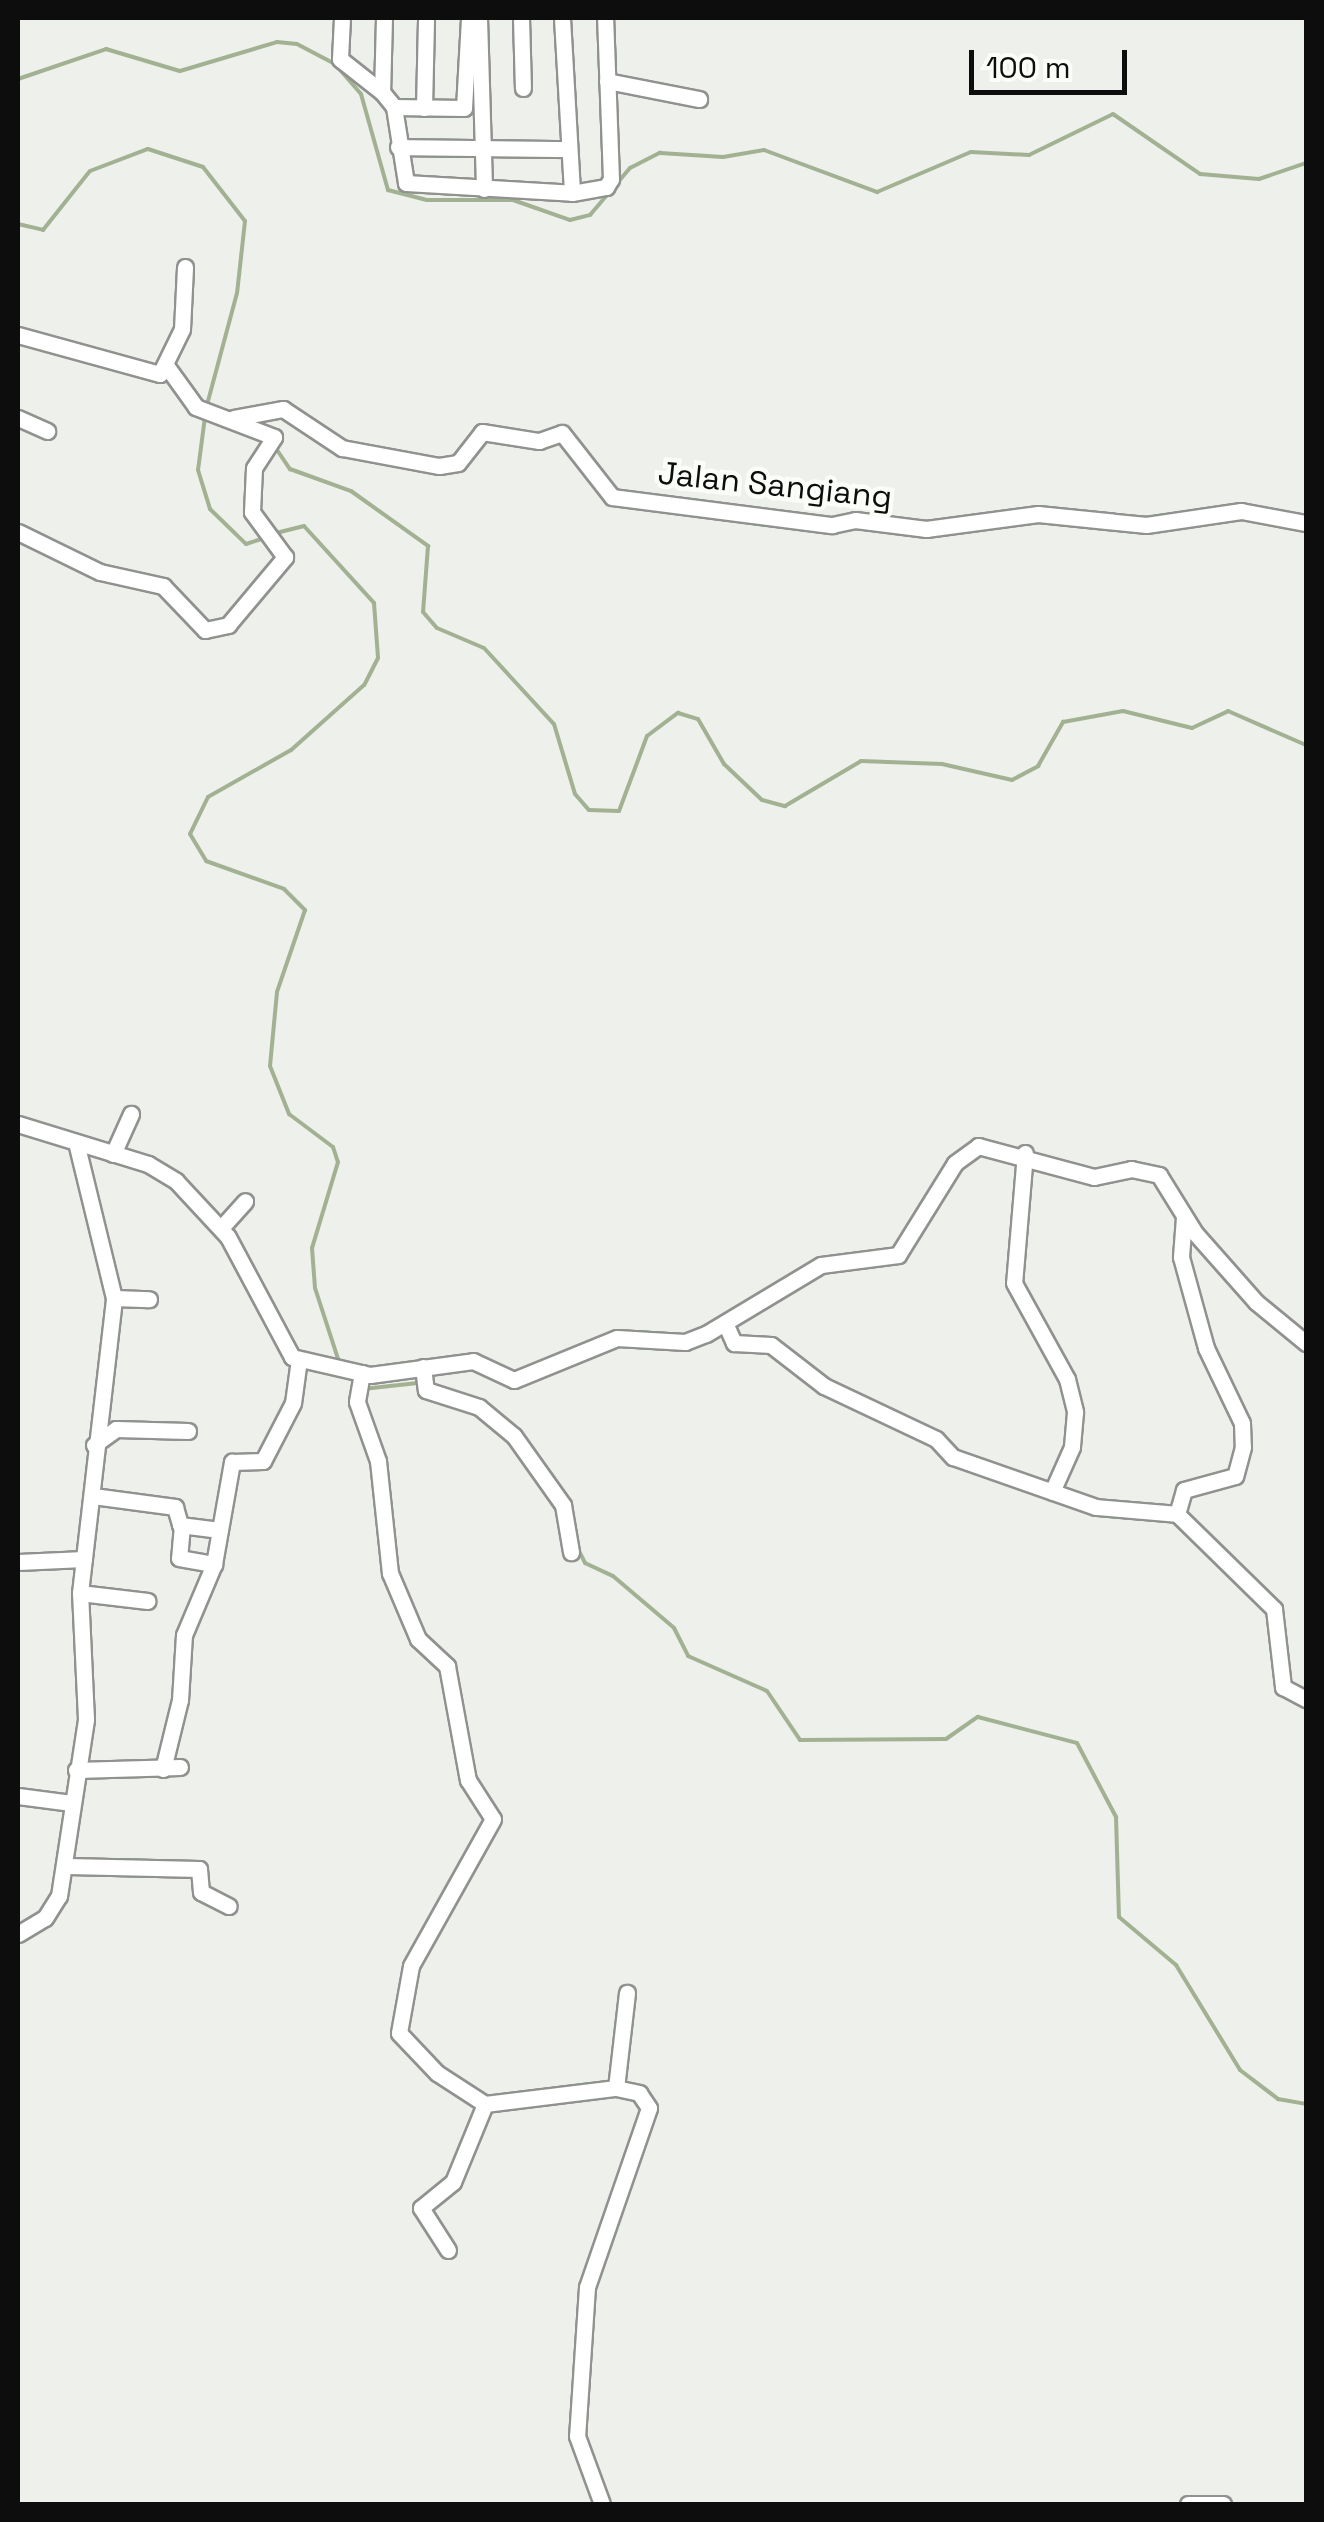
<!DOCTYPE html>
<style>
body{margin:0}
#map{position:relative;width:1324px;height:2522px;overflow:hidden;background:#eef0ec;font-family:"Space Grotesk",sans-serif}
div>[style]{position:absolute}
.stream>*{height:4px;margin:-2px;padding:0 2px;transform-origin:2px;border-radius:2px;background:#a2b192}
.roads{filter:drop-shadow(2px 0 #90928f) drop-shadow(-2px 0 #90928f) drop-shadow(0 2px #90928f) drop-shadow(0 -2px #90928f)}
.minor>*{height:15px;margin:-7.5px;padding:0 7.5px;transform-origin:7.5px;border-radius:7.5px;background:#fff}
span{translate:-50% -50%;white-space:nowrap;text-align:center;line-height:1.15;-webkit-text-stroke:9px #fbfdf9;paint-order:stroke}
.street-label{font-size:32px;color:#0c0d0c}
.frame{position:absolute;inset:0;border:20px solid #0c0d0c;pointer-events:none}
.scale{position:absolute;left:969px;top:50px;width:158px;height:45px;box-sizing:border-box;border:5px solid #0c0d0c;border-top:0;padding-left:12px;font-size:30px;line-height:35px;white-space:nowrap;color:#0c0d0c;-webkit-text-stroke:8px #fbfdf9;paint-order:stroke}
</style>
<div id="map">
<div class="stream">
<i style="left:18px;top:79px;width:93px;rotate:-18.8deg"></i>
<i style="left:106px;top:49px;width:77px;rotate:16.6deg"></i>
<i style="left:180px;top:71px;width:101px;rotate:-16.6deg"></i>
<i style="left:277px;top:42px;width:20px;rotate:6deg"></i>
<i style="left:297px;top:44px;width:43px;rotate:27.8deg"></i>
<i style="left:335px;top:64px;width:40px;rotate:49deg"></i>
<i style="left:361px;top:94px;width:100px;rotate:74.3deg"></i>
<i style="left:388px;top:190px;width:40px;rotate:14.4deg"></i>
<i style="left:427px;top:200px;width:86px"></i>
<i style="left:513px;top:200px;width:60px;rotate:19.3deg"></i>
<i style="left:570px;top:220px;width:21px;rotate:-14deg"></i>
<i style="left:590px;top:215px;width:62px;rotate:-49.6deg"></i>
<i style="left:630px;top:168px;width:34px;rotate:-27deg"></i>
<i style="left:660px;top:153px;width:63px;rotate:3.6deg"></i>
<i style="left:723px;top:157px;width:42px;rotate:-9.7deg"></i>
<i style="left:764px;top:150px;width:121px;rotate:20.4deg"></i>
<i style="left:877px;top:192px;width:102px;rotate:-23.1deg"></i>
<i style="left:971px;top:152px;width:58px;rotate:3deg"></i>
<i style="left:1029px;top:155px;width:93px;rotate:-26deg"></i>
<i style="left:1113px;top:114px;width:106px;rotate:34.6deg"></i>
<i style="left:1200px;top:174px;width:59px;rotate:4.8deg"></i>
<i style="left:1259px;top:179px;width:50px;rotate:-18.8deg"></i>
<i style="left:18px;top:224px;width:26px;rotate:13deg"></i>
<i style="left:43px;top:230px;width:75px;rotate:-51.5deg"></i>
<i style="left:90px;top:171px;width:62px;rotate:-20.8deg"></i>
<i style="left:148px;top:149px;width:58px;rotate:18.1deg"></i>
<i style="left:203px;top:167px;width:68px;rotate:52.1deg"></i>
<i style="left:245px;top:221px;width:72px;rotate:96.3deg"></i>
<i style="left:237px;top:293px;width:116px;rotate:105deg"></i>
<i style="left:205px;top:417px;width:53px;rotate:97.5deg"></i>
<i style="left:198px;top:470px;width:41px;rotate:72.9deg"></i>
<i style="left:210px;top:509px;width:50px;rotate:44.2deg"></i>
<i style="left:246px;top:544px;width:23px;rotate:-18deg"></i>
<i style="left:207px;top:419px;width:34px;rotate:21deg"></i>
<i style="left:275px;top:447px;width:27px;rotate:56deg"></i>
<i style="left:290px;top:469px;width:65px;rotate:19.8deg"></i>
<i style="left:351px;top:491px;width:95px;rotate:35.5deg"></i>
<i style="left:428px;top:546px;width:66px;rotate:94.3deg"></i>
<i style="left:423px;top:612px;width:21px;rotate:49deg"></i>
<i style="left:437px;top:628px;width:51px;rotate:23.1deg"></i>
<i style="left:484px;top:648px;width:103px;rotate:47.4deg"></i>
<i style="left:554px;top:724px;width:73px;rotate:73.3deg"></i>
<i style="left:575px;top:794px;width:21px;rotate:49deg"></i>
<i style="left:589px;top:810px;width:30px;rotate:2deg"></i>
<i style="left:619px;top:811px;width:80px;rotate:-69.5deg"></i>
<i style="left:647px;top:736px;width:39px;rotate:-37deg"></i>
<i style="left:678px;top:713px;width:21px;rotate:17deg"></i>
<i style="left:698px;top:719px;width:52px;rotate:60deg"></i>
<i style="left:724px;top:764px;width:52px;rotate:43.5deg"></i>
<i style="left:762px;top:800px;width:24px;rotate:15deg"></i>
<i style="left:785px;top:806px;width:88px;rotate:-30.6deg"></i>
<i style="left:861px;top:761px;width:81px;rotate:2.1deg"></i>
<i style="left:942px;top:764px;width:72px;rotate:12.9deg"></i>
<i style="left:1012px;top:780px;width:30px;rotate:-28deg"></i>
<i style="left:1038px;top:766px;width:51px;rotate:-60.4deg"></i>
<i style="left:1063px;top:722px;width:61px;rotate:-10.4deg"></i>
<i style="left:1123px;top:711px;width:71px;rotate:13.8deg"></i>
<i style="left:1192px;top:728px;width:40px;rotate:-25deg"></i>
<i style="left:1228px;top:711px;width:85px;rotate:23.6deg"></i>
<i style="left:276px;top:533px;width:29px;rotate:-14deg"></i>
<i style="left:304px;top:526px;width:104px;rotate:47.7deg"></i>
<i style="left:374px;top:603px;width:55px;rotate:85.8deg"></i>
<i style="left:378px;top:658px;width:30px;rotate:117deg"></i>
<i style="left:364px;top:685px;width:98px;rotate:138.3deg"></i>
<i style="left:291px;top:750px;width:95px;rotate:150.5deg"></i>
<i style="left:208px;top:797px;width:41px;rotate:115.9deg"></i>
<i style="left:190px;top:834px;width:31px;rotate:59deg"></i>
<i style="left:206px;top:861px;width:83px;rotate:19.7deg"></i>
<i style="left:284px;top:889px;width:30px;rotate:45deg"></i>
<i style="left:305px;top:910px;width:87px;rotate:108.9deg"></i>
<i style="left:277px;top:992px;width:74px;rotate:95.4deg"></i>
<i style="left:270px;top:1066px;width:52px;rotate:68.4deg"></i>
<i style="left:289px;top:1114px;width:55px;rotate:36.9deg"></i>
<i style="left:333px;top:1147px;width:16px;rotate:72deg"></i>
<i style="left:338px;top:1162px;width:90px;rotate:106.8deg"></i>
<i style="left:312px;top:1248px;width:40px;rotate:85.7deg"></i>
<i style="left:315px;top:1288px;width:78px;rotate:72deg"></i>
<i style="left:363px;top:1389px;width:55px;rotate:-6.2deg"></i>
<i style="left:571px;top:1509px;width:29px;rotate:82deg"></i>
<i style="left:577px;top:1547px;width:18px;rotate:63deg"></i>
<i style="left:585px;top:1563px;width:31px;rotate:25deg"></i>
<i style="left:613px;top:1576px;width:80px;rotate:40.4deg"></i>
<i style="left:674px;top:1628px;width:31px;rotate:63deg"></i>
<i style="left:688px;top:1656px;width:86px;rotate:23.9deg"></i>
<i style="left:767px;top:1691px;width:59px;rotate:56deg"></i>
<i style="left:800px;top:1740px;width:146px;rotate:-0.4deg"></i>
<i style="left:946px;top:1739px;width:39px;rotate:-35deg"></i>
<i style="left:978px;top:1717px;width:102px;rotate:14.7deg"></i>
<i style="left:1077px;top:1743px;width:84px;rotate:62.2deg"></i>
<i style="left:1116px;top:1817px;width:100px;rotate:88.3deg"></i>
<i style="left:1119px;top:1917px;width:75px;rotate:40.1deg"></i>
<i style="left:1176px;top:1965px;width:123px;rotate:58.6deg"></i>
<i style="left:1240px;top:2070px;width:48px;rotate:37.3deg"></i>
<i style="left:1278px;top:2099px;width:28px;rotate:10deg"></i>
</div>
<div class="roads">
<div class="minor">
<i style="left:342px;top:18px;width:41px;rotate:92.8deg"></i>
<i style="left:340px;top:59px;width:53px;rotate:38.2deg"></i>
<i style="left:384px;top:18px;width:74px;rotate:91.5deg"></i>
<i style="left:382px;top:92px;width:19px;rotate:51deg"></i>
<i style="left:394px;top:107px;width:77px;rotate:81deg"></i>
<i style="left:406px;top:183px;width:166px;rotate:3.4deg"></i>
<i style="left:572px;top:193px;width:35px;rotate:-10deg"></i>
<i style="left:606px;top:187px;width:9px;rotate:-58deg"></i>
<i style="left:611px;top:179px;width:161px;rotate:-92.1deg"></i>
<i style="left:479px;top:18px;width:171px;rotate:88.3deg"></i>
<i style="left:521px;top:18px;width:70px;rotate:88.4deg"></i>
<i style="left:562px;top:18px;width:175px;rotate:86.7deg"></i>
<i style="left:607px;top:81px;width:94px;rotate:11.1deg"></i>
<i style="left:394px;top:107px;width:70px;rotate:0.8deg"></i>
<i style="left:464px;top:108px;width:90px;rotate:-86.8deg"></i>
<i style="left:424px;top:108px;width:90px;rotate:-88.7deg"></i>
<i style="left:398px;top:147px;width:170px;rotate:0.7deg"></i>
<i style="left:18px;top:335px;width:147px;rotate:15.4deg"></i>
<i style="left:160px;top:374px;width:50px;rotate:-63.9deg"></i>
<i style="left:182px;top:329px;width:62px;rotate:-87.2deg"></i>
<i style="left:18px;top:418px;width:32px;rotate:24deg"></i>
<i style="left:234px;top:418px;width:50px;rotate:-10.4deg"></i>
<i style="left:283px;top:409px;width:71px;rotate:33.5deg"></i>
<i style="left:342px;top:448px;width:99px;rotate:10.5deg"></i>
<i style="left:439px;top:466px;width:19px;rotate:-9deg"></i>
<i style="left:458px;top:463px;width:39px;rotate:-52deg"></i>
<i style="left:482px;top:432px;width:58px;rotate:9deg"></i>
<i style="left:539px;top:441px;width:24px;rotate:-19deg"></i>
<i style="left:562px;top:433px;width:81px;rotate:52deg"></i>
<i style="left:612px;top:497px;width:222px;rotate:7.3deg"></i>
<i style="left:832px;top:525px;width:24px;rotate:-12deg"></i>
<i style="left:855px;top:520px;width:72px;rotate:7.2deg"></i>
<i style="left:926px;top:529px;width:113px;rotate:-7.6deg"></i>
<i style="left:1038px;top:514px;width:109px;rotate:5.8deg"></i>
<i style="left:1146px;top:525px;width:96px;rotate:-8.4deg"></i>
<i style="left:1241px;top:511px;width:66px;rotate:10.5deg"></i>
<i style="left:18px;top:532px;width:91px;rotate:26deg"></i>
<i style="left:100px;top:572px;width:65px;rotate:12.5deg"></i>
<i style="left:163px;top:586px;width:61px;rotate:46.3deg"></i>
<i style="left:205px;top:630px;width:24px;rotate:-12deg"></i>
<i style="left:228px;top:625px;width:89px;rotate:-50deg"></i>
<i style="left:285px;top:557px;width:56px;rotate:-126.3deg"></i>
<i style="left:252px;top:512px;width:44px;rotate:-87.4deg"></i>
<i style="left:254px;top:468px;width:37px;rotate:-57deg"></i>
<i style="left:274px;top:437px;width:84px;rotate:-159deg"></i>
<i style="left:196px;top:407px;width:48px;rotate:-125.7deg"></i>
<i style="left:18px;top:1124px;width:136px;rotate:17.1deg"></i>
<i style="left:148px;top:1164px;width:33px;rotate:31deg"></i>
<i style="left:176px;top:1181px;width:76px;rotate:47.1deg"></i>
<i style="left:228px;top:1237px;width:136px;rotate:61.9deg"></i>
<i style="left:292px;top:1357px;width:80px;rotate:13deg"></i>
<i style="left:370px;top:1375px;width:104px;rotate:-7.7deg"></i>
<i style="left:473px;top:1361px;width:45px;rotate:24.9deg"></i>
<i style="left:514px;top:1380px;width:111px;rotate:-22.2deg"></i>
<i style="left:617px;top:1338px;width:68px;rotate:3.4deg"></i>
<i style="left:685px;top:1342px;width:22px;rotate:-21deg"></i>
<i style="left:706px;top:1334px;width:134px;rotate:-31deg"></i>
<i style="left:821px;top:1265px;width:78px;rotate:-7.4deg"></i>
<i style="left:898px;top:1255px;width:108px;rotate:-58.2deg"></i>
<i style="left:955px;top:1163px;width:29px;rotate:-36deg"></i>
<i style="left:978px;top:1146px;width:120px;rotate:15deg"></i>
<i style="left:1094px;top:1177px;width:38px;rotate:-12deg"></i>
<i style="left:1131px;top:1169px;width:29px;rotate:12deg"></i>
<i style="left:1159px;top:1175px;width:68px;rotate:58.2deg"></i>
<i style="left:1195px;top:1233px;width:92px;rotate:48.5deg"></i>
<i style="left:1256px;top:1302px;width:65px;rotate:39.4deg"></i>
<i style="left:1025px;top:1153px;width:130px;rotate:94.8deg"></i>
<i style="left:1014px;top:1283px;width:110px;rotate:61.1deg"></i>
<i style="left:1067px;top:1379px;width:34px;rotate:76deg"></i>
<i style="left:1075px;top:1412px;width:35px;rotate:95deg"></i>
<i style="left:1072px;top:1447px;width:49px;rotate:114deg"></i>
<i style="left:113px;top:1154px;width:44px;rotate:-65.8deg"></i>
<i style="left:1184px;top:1217px;width:40px;rotate:94.3deg"></i>
<i style="left:1181px;top:1257px;width:94px;rotate:74.6deg"></i>
<i style="left:1206px;top:1348px;width:83px;rotate:64.4deg"></i>
<i style="left:1242px;top:1423px;width:24px;rotate:88deg"></i>
<i style="left:1243px;top:1447px;width:30px;rotate:105deg"></i>
<i style="left:1235px;top:1476px;width:53px;rotate:164.6deg"></i>
<i style="left:1184px;top:1490px;width:25px;rotate:106deg"></i>
<i style="left:1177px;top:1514px;width:136px;rotate:44.4deg"></i>
<i style="left:1274px;top:1609px;width:79px;rotate:83.4deg"></i>
<i style="left:1283px;top:1687px;width:26px;rotate:28deg"></i>
<i style="left:221px;top:1228px;width:36px;rotate:-48deg"></i>
<i style="left:114px;top:1298px;width:35px;rotate:2deg"></i>
<i style="left:726px;top:1325px;width:20px;rotate:66deg"></i>
<i style="left:734px;top:1343px;width:37px;rotate:3deg"></i>
<i style="left:771px;top:1345px;width:67px;rotate:37.7deg"></i>
<i style="left:824px;top:1386px;width:124px;rotate:25.3deg"></i>
<i style="left:936px;top:1439px;width:25px;rotate:47deg"></i>
<i style="left:953px;top:1457px;width:151px;rotate:19.3deg"></i>
<i style="left:1096px;top:1507px;width:81px;rotate:4.9deg"></i>
<i style="left:423px;top:1367px;width:23px;rotate:83deg"></i>
<i style="left:426px;top:1390px;width:56px;rotate:17.8deg"></i>
<i style="left:479px;top:1407px;width:45px;rotate:39.6deg"></i>
<i style="left:514px;top:1436px;width:85px;rotate:54.6deg"></i>
<i style="left:563px;top:1505px;width:48px;rotate:80.3deg"></i>
<i style="left:362px;top:1373px;width:29px;rotate:100deg"></i>
<i style="left:357px;top:1402px;width:63px;rotate:70.4deg"></i>
<i style="left:378px;top:1461px;width:113px;rotate:83.9deg"></i>
<i style="left:390px;top:1573px;width:72px;rotate:67deg"></i>
<i style="left:418px;top:1639px;width:40px;rotate:43deg"></i>
<i style="left:447px;top:1666px;width:116px;rotate:79.6deg"></i>
<i style="left:468px;top:1780px;width:46px;rotate:57.3deg"></i>
<i style="left:493px;top:1819px;width:168px;rotate:119.2deg"></i>
<i style="left:411px;top:1966px;width:68px;rotate:100.2deg"></i>
<i style="left:399px;top:2033px;width:55px;rotate:46.5deg"></i>
<i style="left:437px;top:2073px;width:57px;rotate:32.9deg"></i>
<i style="left:485px;top:2104px;width:132px;rotate:-7deg"></i>
<i style="left:616px;top:2088px;width:24px;rotate:12deg"></i>
<i style="left:639px;top:2093px;width:18px;rotate:56deg"></i>
<i style="left:649px;top:2108px;width:189px;rotate:109.1deg"></i>
<i style="left:587px;top:2287px;width:149px;rotate:93.8deg"></i>
<i style="left:577px;top:2436px;width:72px;rotate:69.8deg"></i>
<i style="left:94px;top:1445px;width:27px;rotate:-36deg"></i>
<i style="left:116px;top:1429px;width:72px;rotate:1.6deg"></i>
<i style="left:93px;top:1496px;width:83px;rotate:7.6deg"></i>
<i style="left:175px;top:1507px;width:19px;rotate:74deg"></i>
<i style="left:180px;top:1525px;width:40px;rotate:7.1deg"></i>
<i style="left:182px;top:1525px;width:33px;rotate:95deg"></i>
<i style="left:179px;top:1558px;width:36px;rotate:10deg"></i>
<i style="left:18px;top:1562px;width:66px;rotate:-2.6deg"></i>
<i style="left:80px;top:1593px;width:68px;rotate:6.7deg"></i>
<i style="left:163px;top:1769px;width:71px;rotate:-76.2deg"></i>
<i style="left:180px;top:1700px;width:65px;rotate:-86.5deg"></i>
<i style="left:184px;top:1635px;width:77px;rotate:-67.1deg"></i>
<i style="left:214px;top:1564px;width:104px;rotate:-80deg"></i>
<i style="left:232px;top:1462px;width:31px;rotate:-2deg"></i>
<i style="left:263px;top:1461px;width:65px;rotate:-62.7deg"></i>
<i style="left:293px;top:1403px;width:44px;rotate:-82.2deg"></i>
<i style="left:76px;top:1770px;width:104px;rotate:-1.7deg"></i>
<i style="left:18px;top:1796px;width:54px;rotate:7.4deg"></i>
<i style="left:68px;top:1866px;width:131px;rotate:1.3deg"></i>
<i style="left:199px;top:1869px;width:23px;rotate:85deg"></i>
<i style="left:201px;top:1892px;width:31px;rotate:27deg"></i>
<i style="left:18px;top:1934px;width:31px;rotate:-31deg"></i>
<i style="left:45px;top:1918px;width:26px;rotate:-58deg"></i>
<i style="left:59px;top:1896px;width:179px;rotate:-81.3deg"></i>
<i style="left:86px;top:1719px;width:126px;rotate:-92.7deg"></i>
<i style="left:80px;top:1593px;width:297px;rotate:-83.4deg"></i>
<i style="left:114px;top:1298px;width:156px;rotate:-103.7deg"></i>
<i style="left:616px;top:2088px;width:96px;rotate:-83.4deg"></i>
<i style="left:448px;top:2250px;width:50px;rotate:-122.7deg"></i>
<i style="left:421px;top:2208px;width:41px;rotate:-39.1deg"></i>
<i style="left:453px;top:2182px;width:84px;rotate:-67.7deg"></i>
<i style="left:1188px;top:2504px;width:35px"></i>
</div>
</div>
<div class="street-label">
<span style="left:775px;top:485px;rotate:6deg">Jalan Sangiang</span>
</div>
<div class="frame"></div>
<div class="scale">100 m</div>
</div>
